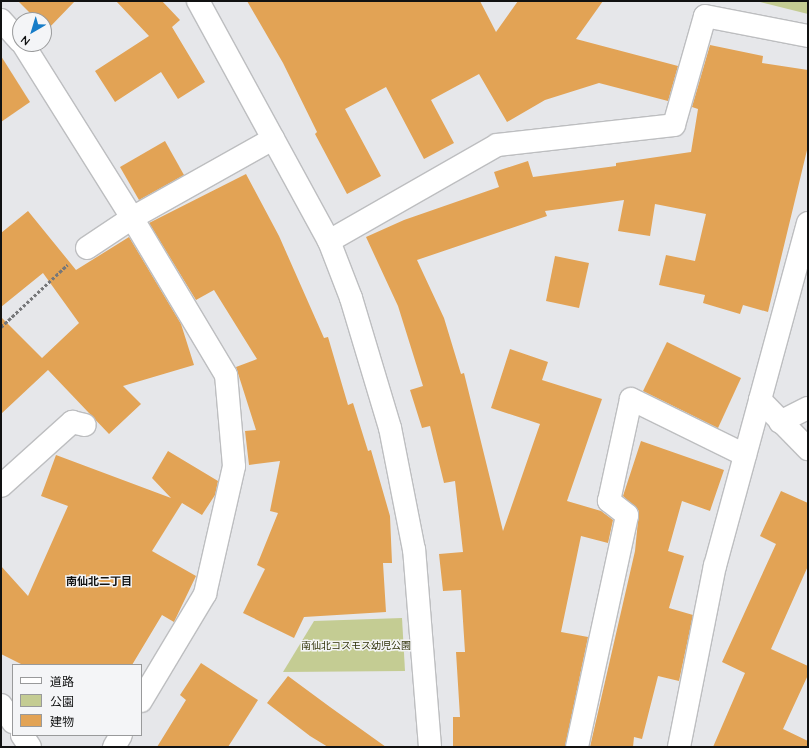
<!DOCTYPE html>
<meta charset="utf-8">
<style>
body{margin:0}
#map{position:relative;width:809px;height:748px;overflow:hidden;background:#e6e7ea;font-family:Quicksand,"Noto Sans JP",sans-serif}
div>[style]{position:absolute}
.green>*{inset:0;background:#c4cc93}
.building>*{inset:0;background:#e2a355}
.path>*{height:2.5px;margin-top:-1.25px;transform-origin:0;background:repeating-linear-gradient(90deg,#767779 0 3px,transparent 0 5px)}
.roads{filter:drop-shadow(1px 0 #bdbec0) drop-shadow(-1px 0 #bdbec0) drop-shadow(0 1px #bdbec0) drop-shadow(0 -1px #bdbec0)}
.minor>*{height:22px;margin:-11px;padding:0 11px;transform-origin:11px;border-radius:11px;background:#fff}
span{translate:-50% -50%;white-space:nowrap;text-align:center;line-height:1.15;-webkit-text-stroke:3px #f4f5f7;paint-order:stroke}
.park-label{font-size:10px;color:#30330a}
.neighbourhood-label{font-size:11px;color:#111212;font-weight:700}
.frame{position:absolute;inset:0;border:2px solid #111212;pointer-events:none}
.legend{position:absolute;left:12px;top:664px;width:130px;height:72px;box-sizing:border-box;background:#f4f5f7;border:1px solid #999a9b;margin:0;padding:5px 7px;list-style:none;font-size:12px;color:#111212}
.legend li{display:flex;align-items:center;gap:8px;height:20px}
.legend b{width:20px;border:1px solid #999a9b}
.north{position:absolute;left:12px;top:12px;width:40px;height:40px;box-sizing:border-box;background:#f4f5f7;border:1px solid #999a9b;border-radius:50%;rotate:218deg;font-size:11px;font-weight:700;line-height:16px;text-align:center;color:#111212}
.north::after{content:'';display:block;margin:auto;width:14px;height:18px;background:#177dc8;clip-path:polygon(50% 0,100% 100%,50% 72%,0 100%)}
</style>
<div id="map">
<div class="green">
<i style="clip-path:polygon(756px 1px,808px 1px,808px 14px)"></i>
<i style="clip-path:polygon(402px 618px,405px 671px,283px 672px,314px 621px)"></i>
</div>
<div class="building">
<i style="clip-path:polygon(18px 1px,75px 1px,47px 30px,44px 20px,37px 20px)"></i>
<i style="clip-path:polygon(116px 1px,162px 1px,180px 20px,172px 27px,205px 82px,178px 99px,161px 72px,115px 102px,95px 71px,149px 36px)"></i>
<i style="clip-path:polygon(247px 1px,480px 1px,496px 32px,518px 1px,603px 1px,576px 39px,678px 66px,668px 101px,599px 83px,545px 100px,507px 122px,479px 74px,431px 100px,454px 143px,424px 159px,386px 87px,345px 109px,381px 176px,347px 194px,315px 134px,317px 132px,283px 63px)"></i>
<i style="clip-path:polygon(710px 45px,763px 56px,762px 63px,808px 70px,808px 146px,768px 312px,743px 305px,740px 314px,703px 303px,705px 295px,659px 285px,666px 255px,695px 261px,706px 214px,655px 204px,650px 236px,618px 231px,624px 200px,545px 211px,547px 216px,417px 260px,444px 318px,461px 374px,464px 373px,503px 531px,540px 424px,491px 408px,510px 349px,548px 362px,542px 380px,602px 399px,567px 501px,601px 511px,613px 520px,608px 543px,581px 536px,561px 632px,588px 637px,565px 747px,453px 747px,453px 717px,460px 717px,456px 652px,465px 652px,461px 590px,443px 591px,439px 554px,463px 552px,455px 481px,444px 483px,430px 426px,422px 428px,410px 390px,423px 386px,398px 306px,366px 237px,404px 220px,499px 187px,494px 172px,528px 161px,533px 177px,616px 166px,616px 163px,691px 152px,698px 109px,692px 107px)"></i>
<i style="clip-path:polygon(1px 56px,30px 102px,1px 122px)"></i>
<i style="clip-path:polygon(165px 141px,184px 175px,139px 200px,120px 167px)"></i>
<i style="clip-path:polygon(246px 174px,279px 236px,324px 338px,328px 337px,348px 405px,353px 403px,368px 451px,371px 450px,390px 516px,392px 563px,383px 563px,386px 612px,304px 617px,294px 638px,243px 613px,265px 569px,257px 565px,278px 513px,270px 511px,280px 461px,249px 465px,245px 431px,256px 430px,236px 367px,257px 359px,214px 290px,196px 300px,149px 223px)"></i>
<i style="clip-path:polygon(28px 211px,76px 270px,129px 237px,181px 324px,194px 365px,123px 386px,141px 404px,109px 434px,48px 370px,1px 414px,1px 317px,42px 358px,79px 323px,43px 273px,1px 307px,1px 233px)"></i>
<i style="clip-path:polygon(555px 256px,589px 263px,579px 308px,546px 301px)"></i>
<i style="clip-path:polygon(667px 342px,741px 378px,718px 428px,643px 391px)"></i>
<i style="clip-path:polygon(641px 441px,724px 470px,710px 511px,682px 501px,668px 551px,684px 556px,669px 608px,693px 615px,679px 681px,658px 676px,642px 739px,634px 737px,633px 747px,590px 747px,635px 551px,639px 511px,623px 496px)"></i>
<i style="clip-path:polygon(168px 451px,218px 481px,215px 495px,202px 515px,182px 503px,152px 551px,196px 576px,174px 622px,162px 615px,132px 665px,23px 665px,1px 654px,1px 566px,28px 596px,68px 506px,41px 496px,56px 455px,171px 498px,152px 478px)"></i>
<i style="clip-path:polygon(781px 491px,808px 503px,808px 566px,771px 649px,808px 666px,808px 675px,783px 729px,808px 741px,808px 747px,713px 747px,745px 673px,722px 662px,776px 544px,760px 536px)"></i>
<i style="clip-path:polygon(201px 663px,258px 700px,228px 747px,157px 747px,186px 700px,180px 695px)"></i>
<i style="clip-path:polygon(288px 676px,330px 707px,386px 747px,328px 747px,310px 736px,267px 703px)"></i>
</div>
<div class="path">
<i style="left:1px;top:327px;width:91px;rotate:-43.2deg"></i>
</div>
<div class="roads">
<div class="minor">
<i style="left:198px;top:1px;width:273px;rotate:61.4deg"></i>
<i style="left:1px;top:20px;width:28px;rotate:48deg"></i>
<i style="left:23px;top:44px;width:205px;rotate:57.9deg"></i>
<i style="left:132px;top:218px;width:54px;rotate:146.3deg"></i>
<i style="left:808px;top:223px;width:183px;rotate:105.2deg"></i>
<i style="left:760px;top:400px;width:69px;rotate:45.6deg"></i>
<i style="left:780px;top:422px;width:31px;rotate:-27deg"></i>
<i style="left:1px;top:486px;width:96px;rotate:-42deg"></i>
<i style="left:72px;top:422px;width:13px;rotate:13deg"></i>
<i style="left:141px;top:701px;width:125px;rotate:-59.1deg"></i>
<i style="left:205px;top:594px;width:131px;rotate:-77.2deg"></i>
<i style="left:234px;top:466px;width:91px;rotate:-95deg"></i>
<i style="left:226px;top:375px;width:183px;rotate:-120.9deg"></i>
<i style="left:132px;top:218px;width:162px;rotate:-29.3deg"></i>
<i style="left:1px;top:705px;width:21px;rotate:55deg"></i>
<i style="left:22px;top:735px;width:14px;rotate:56deg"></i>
<i style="left:114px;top:747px;width:14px;rotate:-60deg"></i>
<i style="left:430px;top:747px;width:198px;rotate:-94.6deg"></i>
<i style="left:414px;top:550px;width:124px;rotate:-101.1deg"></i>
<i style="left:390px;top:428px;width:136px;rotate:-106.7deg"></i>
<i style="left:351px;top:298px;width:61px;rotate:-111.1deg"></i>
<i style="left:329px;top:241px;width:193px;rotate:-29.7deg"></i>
<i style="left:497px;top:145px;width:178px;rotate:-6.4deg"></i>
<i style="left:674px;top:125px;width:113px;rotate:-74.1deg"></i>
<i style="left:705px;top:16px;width:105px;rotate:11deg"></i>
<i style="left:577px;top:747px;width:237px;rotate:-77.8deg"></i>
<i style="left:627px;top:515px;width:23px;rotate:-142deg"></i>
<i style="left:609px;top:501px;width:104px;rotate:-77.8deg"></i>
<i style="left:631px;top:399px;width:127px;rotate:26.2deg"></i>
<i style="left:679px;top:747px;width:185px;rotate:-78.8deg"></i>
<i style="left:715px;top:566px;width:172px;rotate:-74.8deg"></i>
</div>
</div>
<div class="park-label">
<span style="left:356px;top:646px">南仙北コスモス幼児公園</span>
</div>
<div class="neighbourhood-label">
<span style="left:99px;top:581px">南仙北二丁目</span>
</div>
<div class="frame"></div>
<ul class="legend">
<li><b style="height:5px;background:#fff"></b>道路</li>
<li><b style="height:11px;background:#c4cc93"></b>公園</li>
<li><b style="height:11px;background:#e2a355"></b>建物</li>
</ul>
<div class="north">N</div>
</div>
